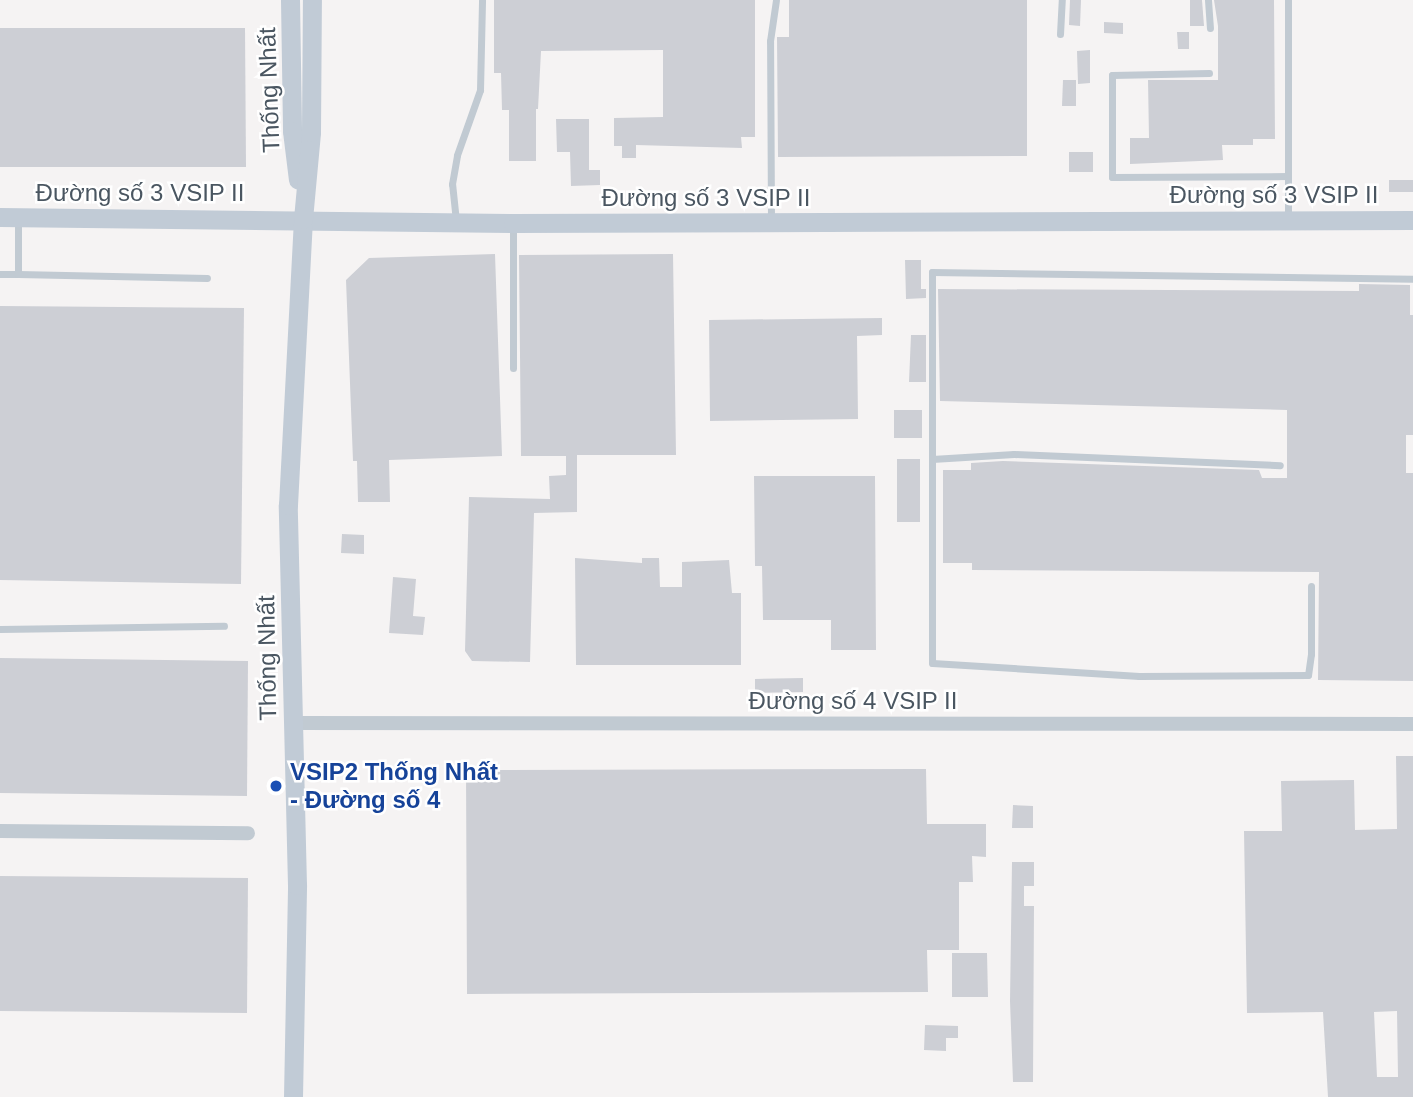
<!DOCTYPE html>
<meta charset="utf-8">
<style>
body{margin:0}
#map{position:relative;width:1413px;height:1097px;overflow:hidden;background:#f5f3f3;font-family:Arial,sans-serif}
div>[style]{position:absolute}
.building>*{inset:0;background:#cdcfd5}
.lane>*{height:7px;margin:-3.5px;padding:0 3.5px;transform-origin:3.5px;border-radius:3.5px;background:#c1cad2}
.street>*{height:14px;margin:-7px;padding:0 7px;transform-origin:7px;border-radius:7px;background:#c1cad2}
.secondary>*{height:19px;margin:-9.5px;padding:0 9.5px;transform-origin:9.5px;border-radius:9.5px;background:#c1cbd6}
.dots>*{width:19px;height:19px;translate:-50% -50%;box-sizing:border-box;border:4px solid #fff;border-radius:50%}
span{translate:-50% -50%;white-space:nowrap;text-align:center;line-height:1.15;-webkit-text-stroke:5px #fff;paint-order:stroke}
.street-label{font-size:24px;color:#4a5661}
.transit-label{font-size:24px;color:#164399;font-weight:700}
.left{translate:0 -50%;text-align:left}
</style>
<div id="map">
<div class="building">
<i style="clip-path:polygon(494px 0,755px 0,755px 137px,741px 137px,742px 148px,636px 145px,636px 158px,622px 158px,622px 146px,614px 146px,614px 118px,663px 117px,663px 50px,541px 51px,538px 109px,536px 109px,536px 161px,509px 161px,509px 110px,502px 110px,501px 73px,494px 73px)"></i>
<i style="clip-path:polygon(789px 0,1027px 0,1027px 156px,778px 157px,777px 37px,789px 37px)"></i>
<i style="clip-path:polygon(1070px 0,1081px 0,1080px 26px,1069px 25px)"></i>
<i style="clip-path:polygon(1190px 0,1202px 0,1204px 26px,1190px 26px)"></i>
<i style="clip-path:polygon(1214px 0,1274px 0,1275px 139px,1253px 139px,1253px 145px,1222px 145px,1223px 160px,1130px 164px,1130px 138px,1149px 138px,1148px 80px,1218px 80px,1218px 26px)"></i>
<i style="clip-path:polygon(1104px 22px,1123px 23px,1123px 34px,1104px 33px)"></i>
<i style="clip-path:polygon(0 28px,245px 28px,246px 167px,0 167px)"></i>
<i style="clip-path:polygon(1177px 32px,1189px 32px,1189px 49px,1178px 49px)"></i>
<i style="clip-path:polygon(1090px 50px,1090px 83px,1078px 84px,1077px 51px)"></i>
<i style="clip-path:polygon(1063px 80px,1076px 80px,1076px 106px,1062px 106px)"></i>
<i style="clip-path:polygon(556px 119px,589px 119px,589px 170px,600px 170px,600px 185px,571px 186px,570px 152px,557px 152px)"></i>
<i style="clip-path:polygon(1069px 152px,1093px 152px,1093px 172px,1069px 172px)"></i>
<i style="clip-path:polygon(1389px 180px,1413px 180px,1413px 192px,1389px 192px)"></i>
<i style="clip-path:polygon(495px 254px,502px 456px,389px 460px,390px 502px,358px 502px,357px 461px,353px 461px,346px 280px,369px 258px)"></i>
<i style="clip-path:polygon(673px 254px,676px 455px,577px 455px,577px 512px,534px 513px,530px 662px,472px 661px,465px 651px,469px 497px,550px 499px,549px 476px,566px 475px,566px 456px,521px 456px,519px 255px)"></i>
<i style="clip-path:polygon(905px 260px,921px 260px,921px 289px,926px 289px,926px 298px,906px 299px)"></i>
<i style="clip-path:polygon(1359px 284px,1410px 285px,1410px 315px,1413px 315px,1413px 435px,1406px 435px,1406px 473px,1413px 473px,1413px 681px,1318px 680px,1319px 572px,972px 570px,972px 563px,943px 563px,943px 470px,971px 470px,971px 463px,1003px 461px,1259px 470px,1262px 478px,1287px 478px,1287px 410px,940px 401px,938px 289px,1359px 291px)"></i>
<i style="clip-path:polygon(0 306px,244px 308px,241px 584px,0 580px)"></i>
<i style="clip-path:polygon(882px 318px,882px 335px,857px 336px,858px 419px,710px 421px,709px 320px)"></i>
<i style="clip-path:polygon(911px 335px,926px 335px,926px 382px,909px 382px)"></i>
<i style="clip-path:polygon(894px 410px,922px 410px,922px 438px,894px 438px)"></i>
<i style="clip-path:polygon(897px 459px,920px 459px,920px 522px,897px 522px)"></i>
<i style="clip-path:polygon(754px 476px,875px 476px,876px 650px,831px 650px,831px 620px,763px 620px,762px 566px,755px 566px)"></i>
<i style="clip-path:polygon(342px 534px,364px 535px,364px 554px,341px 553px)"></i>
<i style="clip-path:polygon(575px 558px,642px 563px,642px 558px,659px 558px,660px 587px,682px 587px,682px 562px,729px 560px,732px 593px,741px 593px,741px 665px,576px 665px)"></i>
<i style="clip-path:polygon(393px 577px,416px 579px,413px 616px,425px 617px,423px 635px,389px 633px)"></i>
<i style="clip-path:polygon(0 658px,248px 661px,247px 796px,0 793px)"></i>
<i style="clip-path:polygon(803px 678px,803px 692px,755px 693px,755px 679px)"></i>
<i style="clip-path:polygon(evenodd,1396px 756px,1413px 756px,1413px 1097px,1328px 1097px,1323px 1012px,1247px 1013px,1244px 831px,1282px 831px,1281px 781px,1354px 780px,1355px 830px,1397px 829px,1396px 756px,1397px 1011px,1398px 1077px,1377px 1077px,1374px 1012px,1397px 1011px)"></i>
<i style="clip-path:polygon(926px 769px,927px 824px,986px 824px,986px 857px,972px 856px,973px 882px,959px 882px,959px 950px,927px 950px,928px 992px,467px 994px,466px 770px)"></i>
<i style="clip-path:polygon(1013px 805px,1033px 806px,1033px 828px,1012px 828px)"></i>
<i style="clip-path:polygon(1012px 862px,1034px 862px,1034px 886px,1024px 886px,1024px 906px,1034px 906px,1033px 1082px,1013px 1082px,1010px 1001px)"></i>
<i style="clip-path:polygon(0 876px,248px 878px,247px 1013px,0 1011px)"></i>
<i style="clip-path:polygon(952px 953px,987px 953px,988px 997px,952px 997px)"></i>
<i style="clip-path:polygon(925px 1025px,958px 1026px,958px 1038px,946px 1038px,946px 1051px,924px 1050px)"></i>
</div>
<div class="lane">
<i style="left:1208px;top:0;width:28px;rotate:86deg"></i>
<i style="left:1060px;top:34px;width:34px;rotate:-87deg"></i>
<i style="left:1209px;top:73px;width:97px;rotate:178.8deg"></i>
<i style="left:1112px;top:75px;width:102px;rotate:90deg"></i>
<i style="left:1112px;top:177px;width:176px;rotate:-0.3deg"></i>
<i style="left:771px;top:219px;width:178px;rotate:-90.3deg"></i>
<i style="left:770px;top:41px;width:41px;rotate:-81.7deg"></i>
<i style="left:1288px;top:219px;width:219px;rotate:-90deg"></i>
<i style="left:456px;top:221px;width:37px;rotate:-96deg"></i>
<i style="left:452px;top:184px;width:29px;rotate:-80deg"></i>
<i style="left:457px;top:155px;width:69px;rotate:-70.5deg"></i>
<i style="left:480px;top:90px;width:90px;rotate:-88.7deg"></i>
<i style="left:0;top:274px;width:18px"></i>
<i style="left:18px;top:274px;width:55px;rotate:-90deg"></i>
<i style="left:18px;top:274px;width:189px;rotate:1.2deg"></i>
<i style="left:513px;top:368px;width:145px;rotate:-90deg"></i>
<i style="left:932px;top:459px;width:82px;rotate:-3.5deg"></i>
<i style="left:1014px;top:454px;width:266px;rotate:2.4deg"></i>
<i style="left:1311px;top:586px;width:68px;rotate:90deg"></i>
<i style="left:1311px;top:654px;width:21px;rotate:98deg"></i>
<i style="left:1308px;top:675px;width:169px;rotate:179.7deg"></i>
<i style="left:1139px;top:676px;width:207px;rotate:-176.4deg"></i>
<i style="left:932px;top:663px;width:391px;rotate:-90deg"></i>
<i style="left:932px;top:272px;width:481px;rotate:0.8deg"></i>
<i style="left:0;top:629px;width:224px;rotate:-0.8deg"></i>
</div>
<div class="street">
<i style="left:293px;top:723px;width:1120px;rotate:0.05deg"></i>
<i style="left:0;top:831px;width:248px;rotate:0.5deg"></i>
</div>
<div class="secondary">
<i style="left:290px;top:0;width:131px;rotate:89.1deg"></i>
<i style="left:292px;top:131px;width:49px;rotate:83deg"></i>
<i style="left:0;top:217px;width:513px;rotate:0.67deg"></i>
<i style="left:513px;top:223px;width:900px;rotate:-0.19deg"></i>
<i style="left:293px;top:1097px;width:212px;rotate:-88.9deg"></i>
<i style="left:297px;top:885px;width:380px;rotate:-91.4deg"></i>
<i style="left:288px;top:505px;width:286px;rotate:-87deg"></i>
<i style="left:303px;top:219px;width:87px;rotate:-84.7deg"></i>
<i style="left:311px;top:132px;width:132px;rotate:-89.6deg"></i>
</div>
<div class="dots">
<i style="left:276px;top:786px;background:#1a4fb4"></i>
</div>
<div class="street-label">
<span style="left:269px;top:90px;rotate:-92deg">Thống Nhất</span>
<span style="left:140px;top:193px">Đường số 3 VSIP II</span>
<span style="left:1274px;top:195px">Đường số 3 VSIP II</span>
<span style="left:706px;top:198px">Đường số 3 VSIP II</span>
<span style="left:267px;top:658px;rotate:-91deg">Thống Nhất</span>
<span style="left:853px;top:701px">Đường số 4 VSIP II</span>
</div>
<div class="transit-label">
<span class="left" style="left:290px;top:786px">VSIP2 Thống Nhất<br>- Đường số 4</span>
</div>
</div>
